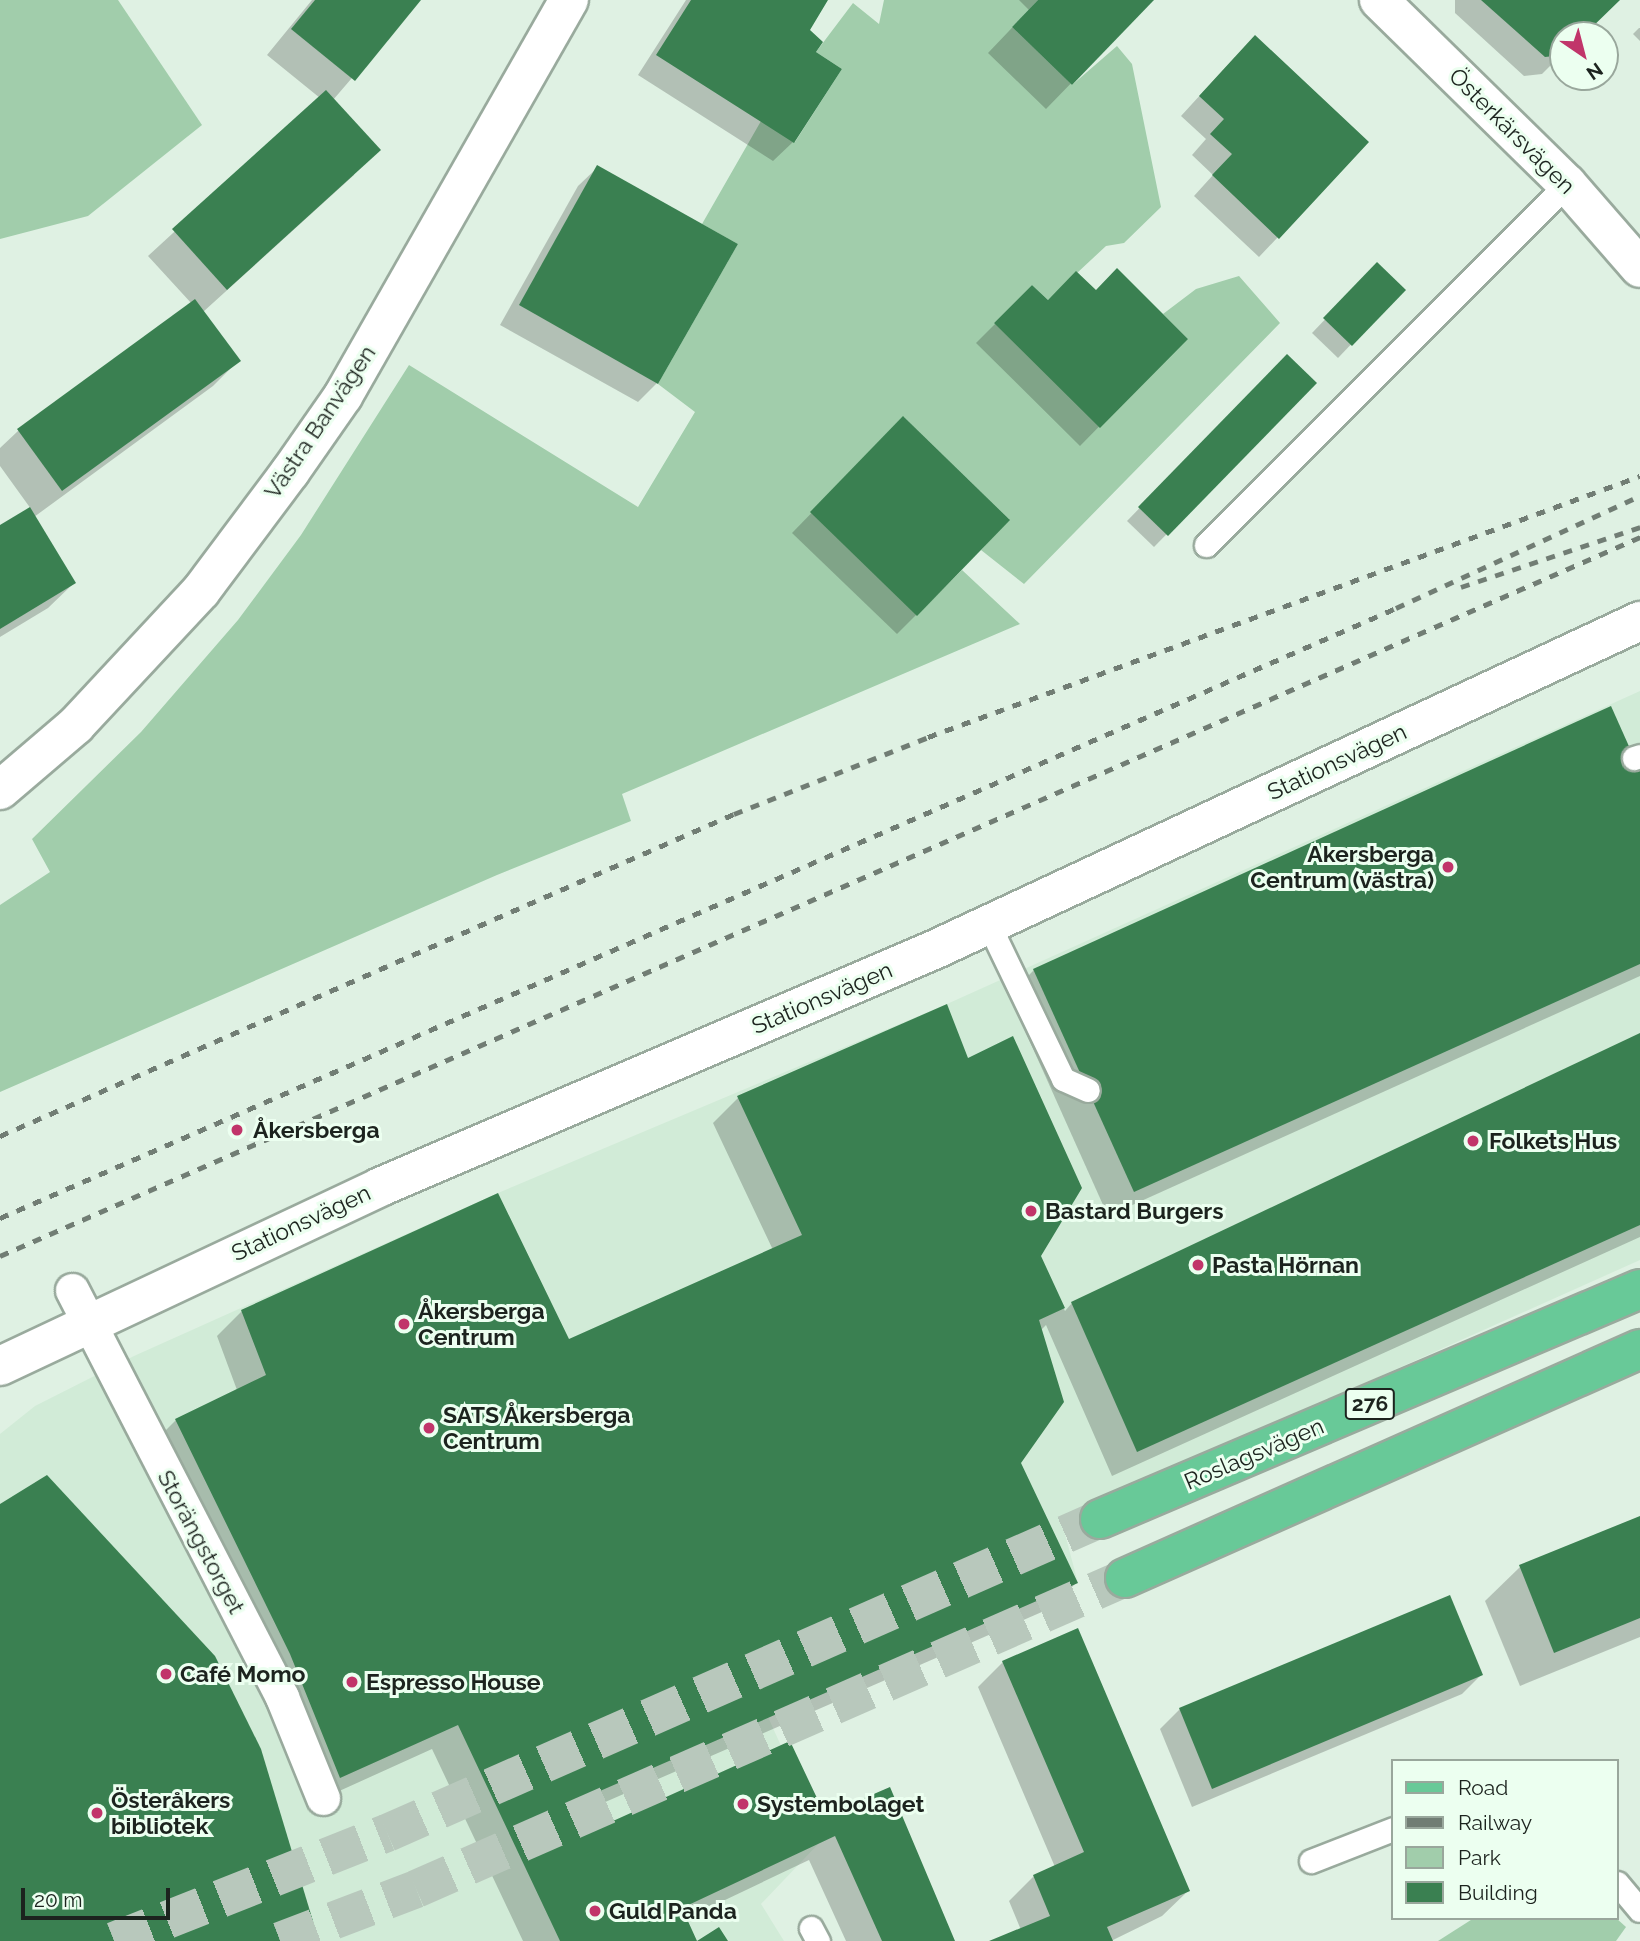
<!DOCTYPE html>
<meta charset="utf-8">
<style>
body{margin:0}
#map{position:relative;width:1640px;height:1941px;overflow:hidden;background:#dff1e3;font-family:Raleway,sans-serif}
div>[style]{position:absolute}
.built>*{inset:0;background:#d1ebd7}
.green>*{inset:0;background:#a1cdab}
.shadow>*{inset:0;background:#0003}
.building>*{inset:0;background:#3a8051}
.primary-tunnel>*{height:38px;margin-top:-19px;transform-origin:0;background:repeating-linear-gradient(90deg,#b8c8bc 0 38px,transparent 0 57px)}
.roads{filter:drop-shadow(2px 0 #99aa9d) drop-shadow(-2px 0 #99aa9d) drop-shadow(0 2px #99aa9d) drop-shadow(0 -2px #99aa9d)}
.service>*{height:23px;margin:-11.5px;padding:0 11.5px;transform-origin:11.5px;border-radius:11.5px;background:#fff}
.pedestrian>*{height:33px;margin:-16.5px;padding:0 16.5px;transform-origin:16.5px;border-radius:16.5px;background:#fff}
.minor>*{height:38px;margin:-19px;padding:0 19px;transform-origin:19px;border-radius:19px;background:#fff}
.primary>*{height:38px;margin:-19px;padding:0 19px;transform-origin:19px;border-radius:19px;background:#68c998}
.rail>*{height:5px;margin-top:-2.5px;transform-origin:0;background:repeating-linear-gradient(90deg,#717d74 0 9px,transparent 0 18px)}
.dots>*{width:19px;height:19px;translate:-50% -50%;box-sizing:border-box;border:4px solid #ecfff0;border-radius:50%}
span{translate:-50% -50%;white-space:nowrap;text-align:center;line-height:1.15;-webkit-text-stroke:6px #ecfff0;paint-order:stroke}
.shield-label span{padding:2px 5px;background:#ecfff0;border:2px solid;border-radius:5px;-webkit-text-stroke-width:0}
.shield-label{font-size:21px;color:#1c231e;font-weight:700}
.street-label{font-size:23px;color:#1c231e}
.poi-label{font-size:23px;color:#1c231e;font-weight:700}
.right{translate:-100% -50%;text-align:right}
.left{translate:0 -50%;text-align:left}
.legend{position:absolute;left:1391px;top:1759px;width:228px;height:161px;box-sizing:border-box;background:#ecfff0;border:2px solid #99a79c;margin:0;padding:9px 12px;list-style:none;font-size:21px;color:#1c231e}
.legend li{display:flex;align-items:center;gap:14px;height:35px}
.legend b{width:35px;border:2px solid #99a79c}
.north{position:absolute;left:1549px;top:21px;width:70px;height:70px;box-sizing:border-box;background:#ecfff0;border:2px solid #99a79c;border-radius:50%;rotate:145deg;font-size:19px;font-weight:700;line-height:28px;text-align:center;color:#1c231e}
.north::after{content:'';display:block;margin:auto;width:24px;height:32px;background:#c1356a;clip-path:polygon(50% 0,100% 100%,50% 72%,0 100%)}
.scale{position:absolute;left:21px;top:1888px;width:149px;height:32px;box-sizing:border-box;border:4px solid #1c231e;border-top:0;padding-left:9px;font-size:21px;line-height:24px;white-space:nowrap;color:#1c231e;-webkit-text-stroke:5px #ecfff0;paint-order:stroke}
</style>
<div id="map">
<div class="built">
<i style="clip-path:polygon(1640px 691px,1640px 1260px,1061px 1519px,1078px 1583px,768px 1717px,823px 1839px,761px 1904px,784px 1941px,0 1941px,0 1434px,35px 1406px,134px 1356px,498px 1193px,947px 1004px)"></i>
</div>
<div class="green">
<i style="clip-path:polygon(0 0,118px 0,202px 125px,88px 216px,0 239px)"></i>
<i style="clip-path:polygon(884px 0,1038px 0,1012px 27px,1072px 85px,1117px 46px,1132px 64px,1161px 207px,1124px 243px,1106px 246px,1048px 300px,1032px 285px,994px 323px,1188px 339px,1163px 314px,1196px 289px,1239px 276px,1280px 323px,1024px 584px,981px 550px,1009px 519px,904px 417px,917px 615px,962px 570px,1020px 624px,622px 794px,631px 821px,497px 875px,0 1092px,0 905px,50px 872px,32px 839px,141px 732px,238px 620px,301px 535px,409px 365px,638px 507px,695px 412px,658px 384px,738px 244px,702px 224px,761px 121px,795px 142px,842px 69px,816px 52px,853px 3px,879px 24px)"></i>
<i style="clip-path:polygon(1474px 1918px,1616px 1918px,1626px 1927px,1616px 1941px,1438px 1941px)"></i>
</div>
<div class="shadow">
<i style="clip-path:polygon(312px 0,419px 0,333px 100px,354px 175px,203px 312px,238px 361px,213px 386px,34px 517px,74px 583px,48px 608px,0 637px,0 527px,31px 509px,0 466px,0 448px,18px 431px,192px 304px,148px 256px,320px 98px,267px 55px)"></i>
<i style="clip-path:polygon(686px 0,826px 0,808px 29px,814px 53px,793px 142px,773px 161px,638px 75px)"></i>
<i style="clip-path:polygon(1019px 0,1152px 0,1046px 109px,988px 53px,1029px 10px)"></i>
<i style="clip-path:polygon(1455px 0,1618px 0,1582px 35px,1563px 35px,1563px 53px,1542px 74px,1524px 76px,1455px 13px)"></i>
<i style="clip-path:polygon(1639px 28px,1640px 28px,1640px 41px,1633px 34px)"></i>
<i style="clip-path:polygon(1235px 57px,1278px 237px,1259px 257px,1194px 196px,1213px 175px,1192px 155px,1206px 139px,1181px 116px)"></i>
<i style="clip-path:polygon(598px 167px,657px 383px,638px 402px,500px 325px,578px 186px)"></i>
<i style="clip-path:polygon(1377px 265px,1403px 290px,1338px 358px,1312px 333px)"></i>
<i style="clip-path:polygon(1032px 287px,1047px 302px,1095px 292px,1185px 339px,1080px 446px,976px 343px)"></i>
<i style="clip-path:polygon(1287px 356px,1315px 383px,1154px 547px,1127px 521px)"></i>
<i style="clip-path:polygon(903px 419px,916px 615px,897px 634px,792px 533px)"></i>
<i style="clip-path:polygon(1640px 775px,1640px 976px,1108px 1216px,1009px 995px,1034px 970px)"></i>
<i style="clip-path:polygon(1640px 1035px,1640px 1237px,1112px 1476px,1046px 1325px,1041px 1330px,1019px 1463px,1076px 1583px,1051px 1608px,603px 1803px,612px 1823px,824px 1818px,953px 1941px,846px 1941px,809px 1860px,685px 1919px,695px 1941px,523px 1941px,432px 1749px,315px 1802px,151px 1445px,176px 1420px,237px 1390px,217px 1336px,242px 1311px,569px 1341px,773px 1250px,713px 1123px,738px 1098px,1039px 1256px,1065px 1311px,1072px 1303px)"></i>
<i style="clip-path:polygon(1640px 1518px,1640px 1637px,1520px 1686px,1485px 1601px,1520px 1567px)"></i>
<i style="clip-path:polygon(1003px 1662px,1188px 1891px,1162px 1916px,1111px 1941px,994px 1941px,1021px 1930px,1009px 1901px,1034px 1876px,1055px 1867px,978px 1687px)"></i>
<i style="clip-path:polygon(1481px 1675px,1462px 1694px,1192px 1807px,1160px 1729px,1180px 1709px)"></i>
</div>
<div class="building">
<i style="clip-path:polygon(315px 0,421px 0,355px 81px,291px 29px)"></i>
<i style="clip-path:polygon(691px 0,828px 0,810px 30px,823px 42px,816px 52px,842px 69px,794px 143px,656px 55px)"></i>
<i style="clip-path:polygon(1038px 0,1154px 0,1072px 85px,1012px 27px)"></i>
<i style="clip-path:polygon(1481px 0,1620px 0,1584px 35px,1563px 35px,1563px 55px,1545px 57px)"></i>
<i style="clip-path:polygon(1255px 35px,1369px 142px,1279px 239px,1212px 175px,1232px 154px,1210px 134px,1224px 119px,1199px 96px)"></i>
<i style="clip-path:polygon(326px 90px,381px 150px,227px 290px,172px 229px)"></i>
<i style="clip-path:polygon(597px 165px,738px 244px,658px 384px,519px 305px)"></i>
<i style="clip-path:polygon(1377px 262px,1406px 290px,1352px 346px,1323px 318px)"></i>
<i style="clip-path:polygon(1117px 268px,1188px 339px,1100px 428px,994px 323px,1032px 285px,1048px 300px,1076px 271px,1096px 290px)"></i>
<i style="clip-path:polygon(195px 299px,241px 361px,62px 491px,17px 429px)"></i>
<i style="clip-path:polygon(1287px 354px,1317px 383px,1168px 536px,1138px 507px)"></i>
<i style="clip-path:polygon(903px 416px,1010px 520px,917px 616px,810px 512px)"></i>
<i style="clip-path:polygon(30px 507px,76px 583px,0 629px,0 525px)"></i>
<i style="clip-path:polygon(1611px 706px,1640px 771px,1640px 964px,1134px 1192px,1033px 969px)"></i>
<i style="clip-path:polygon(947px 1004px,968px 1058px,1013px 1036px,1082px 1188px,1041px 1256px,1065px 1308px,1039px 1320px,1064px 1402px,1021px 1463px,1078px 1583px,600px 1791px,613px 1821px,790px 1741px,825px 1815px,890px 1787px,955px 1941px,882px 1941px,835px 1836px,682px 1908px,697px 1941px,719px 1927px,728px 1941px,560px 1941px,458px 1725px,340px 1778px,290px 1654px,175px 1419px,266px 1375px,241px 1310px,498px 1193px,569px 1339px,802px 1235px,737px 1096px)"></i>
<i style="clip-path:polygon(1640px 1033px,1640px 1225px,1137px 1452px,1071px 1302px)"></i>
<i style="clip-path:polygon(47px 1475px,215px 1656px,261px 1749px,319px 1941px,0 1941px,0 1504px)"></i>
<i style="clip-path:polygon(1640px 1516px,1640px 1618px,1554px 1653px,1519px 1565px)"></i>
<i style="clip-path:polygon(1450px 1595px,1483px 1675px,1212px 1789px,1179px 1708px)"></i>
<i style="clip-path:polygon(1078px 1628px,1190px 1891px,1107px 1927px,1113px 1941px,989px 1941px,1050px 1916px,1033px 1875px,1084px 1852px,1002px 1661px)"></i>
</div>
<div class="primary-tunnel">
<i style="left:114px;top:1941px;width:294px;rotate:-21.6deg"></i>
<i style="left:387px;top:1833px;width:779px;rotate:-23.77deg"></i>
<i style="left:280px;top:1941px;width:146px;rotate:-20.9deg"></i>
<i style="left:416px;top:1889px;width:774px;rotate:-23.68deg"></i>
</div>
<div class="roads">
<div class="service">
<i style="left:1206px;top:545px;width:511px;rotate:-45deg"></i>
<i style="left:1634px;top:758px;width:6px;rotate:-18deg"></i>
<i style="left:988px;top:923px;width:173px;rotate:64.3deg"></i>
<i style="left:1063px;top:1079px;width:27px;rotate:24deg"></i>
<i style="left:1311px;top:1861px;width:88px;rotate:-21.3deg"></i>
<i style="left:1617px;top:1883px;width:35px;rotate:50deg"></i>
<i style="left:811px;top:1928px;width:15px;rotate:62deg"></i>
</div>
<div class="pedestrian">
<i style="left:72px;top:1290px;width:458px;rotate:62.7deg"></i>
<i style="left:282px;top:1697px;width:109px;rotate:67.9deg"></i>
</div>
<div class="minor">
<i style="left:1379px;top:0;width:263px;rotate:44.4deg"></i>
<i style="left:1567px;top:184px;width:111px;rotate:49deg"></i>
<i style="left:0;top:790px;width:100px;rotate:-40.5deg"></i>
<i style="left:76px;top:725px;width:183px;rotate:-47deg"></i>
<i style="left:201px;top:591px;width:149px;rotate:-53.2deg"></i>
<i style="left:290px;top:472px;width:93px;rotate:-55.1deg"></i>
<i style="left:343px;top:396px;width:456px;rotate:-60.3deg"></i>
<i style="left:0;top:1366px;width:420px;rotate:-25.2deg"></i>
<i style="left:380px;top:1187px;width:605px;rotate:-23.17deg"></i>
<i style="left:936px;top:949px;width:777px;rotate:-24.98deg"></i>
</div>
<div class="primary">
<i style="left:1100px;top:1519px;width:587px;rotate:-23.07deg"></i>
<i style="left:1125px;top:1578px;width:564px;rotate:-23.97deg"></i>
</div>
</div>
<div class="rail">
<i style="left:1461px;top:587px;width:189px;rotate:-18.5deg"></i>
<i style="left:0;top:1136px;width:802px;rotate:-23.69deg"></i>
<i style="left:734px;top:814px;width:209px;rotate:-21.6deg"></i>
<i style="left:928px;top:737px;width:758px;rotate:-20.13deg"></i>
<i style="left:0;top:1218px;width:1523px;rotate:-23.6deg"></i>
<i style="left:1396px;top:608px;width:268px;rotate:-24.7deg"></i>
<i style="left:0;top:1256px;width:1791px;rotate:-23.67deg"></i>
</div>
<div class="dots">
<i style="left:1448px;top:867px;background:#c1356a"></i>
<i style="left:237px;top:1130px;background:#c1356a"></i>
<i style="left:1473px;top:1141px;background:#c1356a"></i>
<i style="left:1031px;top:1211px;background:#c1356a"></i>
<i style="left:1198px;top:1265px;background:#c1356a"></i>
<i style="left:404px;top:1324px;background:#c1356a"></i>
<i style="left:429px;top:1428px;background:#c1356a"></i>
<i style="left:166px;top:1674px;background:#c1356a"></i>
<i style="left:352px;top:1682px;background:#c1356a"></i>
<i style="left:743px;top:1804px;background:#c1356a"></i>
<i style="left:97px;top:1813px;background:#c1356a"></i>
<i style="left:595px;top:1911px;background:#c1356a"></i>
</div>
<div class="shield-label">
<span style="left:1370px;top:1404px">276</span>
</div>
<div class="street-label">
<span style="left:1512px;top:131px;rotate:45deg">Österkärsvägen</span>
<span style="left:320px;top:422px;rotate:-56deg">Västra Banvägen</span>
<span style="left:1337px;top:762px;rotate:-25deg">Stationsvägen</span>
<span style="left:822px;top:998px;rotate:-23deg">Stationsvägen</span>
<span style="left:301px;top:1223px;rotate:-25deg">Stationsvägen</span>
<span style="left:1254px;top:1454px;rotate:-23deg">Roslagsvägen</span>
<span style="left:201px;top:1542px;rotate:62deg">Storängstorget</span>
</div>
<div class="poi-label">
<span class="right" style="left:1434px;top:867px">Akersberga<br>Centrum (västra)</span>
<span class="left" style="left:253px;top:1130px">Åkersberga</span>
<span class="left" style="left:1489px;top:1141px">Folkets Hus</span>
<span class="left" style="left:1045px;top:1211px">Bastard Burgers</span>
<span class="left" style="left:1212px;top:1265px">Pasta Hörnan</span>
<span class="left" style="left:418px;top:1324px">Åkersberga<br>Centrum</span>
<span class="left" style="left:443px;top:1428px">SATS Åkersberga<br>Centrum</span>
<span class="left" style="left:180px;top:1674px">Café Momo</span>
<span class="left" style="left:366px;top:1682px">Espresso House</span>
<span class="left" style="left:111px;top:1813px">Österåkers<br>bibliotek</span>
<span class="left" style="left:757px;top:1804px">Systembolaget</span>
<span class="left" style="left:609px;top:1911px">Guld Panda</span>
</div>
<ul class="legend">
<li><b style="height:9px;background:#68c998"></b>Road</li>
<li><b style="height:9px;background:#717d74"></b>Railway</li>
<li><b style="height:19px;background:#a1cdab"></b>Park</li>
<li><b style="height:19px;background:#3a8051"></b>Building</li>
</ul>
<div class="north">N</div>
<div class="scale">20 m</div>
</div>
